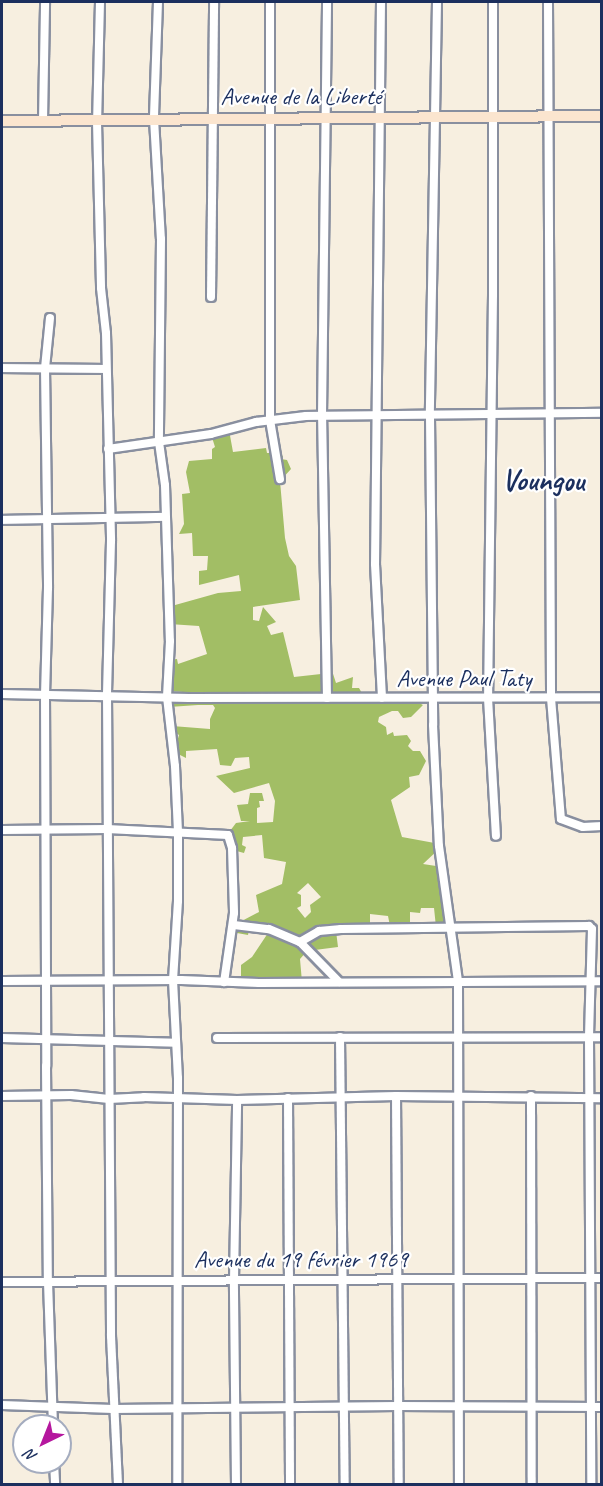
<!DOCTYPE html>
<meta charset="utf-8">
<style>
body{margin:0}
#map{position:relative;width:603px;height:1486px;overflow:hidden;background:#f7efe0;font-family:Caveat,sans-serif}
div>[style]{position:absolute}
.green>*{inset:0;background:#a2be65}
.roads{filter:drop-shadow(2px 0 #898f9f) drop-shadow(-2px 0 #898f9f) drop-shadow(0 2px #898f9f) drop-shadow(0 -2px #898f9f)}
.street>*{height:8px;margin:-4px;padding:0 4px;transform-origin:4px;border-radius:4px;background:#fff}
.secondary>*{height:10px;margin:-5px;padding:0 5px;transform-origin:5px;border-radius:5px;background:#fbe5cf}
span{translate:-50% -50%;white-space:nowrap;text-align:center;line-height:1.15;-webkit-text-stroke:4.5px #fff;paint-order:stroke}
.street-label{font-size:24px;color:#1b2f5e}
.district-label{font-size:30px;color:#1b2f5e;font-weight:700}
.frame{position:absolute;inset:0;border:3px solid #1b2f5e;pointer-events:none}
.north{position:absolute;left:12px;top:1414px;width:60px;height:60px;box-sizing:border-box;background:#fff;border:2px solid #a4acbf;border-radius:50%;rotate:223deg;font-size:16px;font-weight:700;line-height:24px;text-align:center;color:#1b2f5e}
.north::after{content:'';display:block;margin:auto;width:21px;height:27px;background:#b5179e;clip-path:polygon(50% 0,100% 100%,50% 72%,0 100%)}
</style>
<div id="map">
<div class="green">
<i style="clip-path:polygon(evenodd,229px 430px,233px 452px,266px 448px,267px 453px,281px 453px,283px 457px,281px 459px,287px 460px,291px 469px,280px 481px,285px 538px,289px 556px,296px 566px,300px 600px,253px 607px,253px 620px,259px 621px,263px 607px,276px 622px,267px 626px,271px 635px,283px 632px,294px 677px,321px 674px,326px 670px,322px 656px,326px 652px,336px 683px,353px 677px,352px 688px,359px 688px,363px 695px,417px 702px,423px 705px,411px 717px,403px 718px,398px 711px,392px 711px,379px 717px,378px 722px,386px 727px,387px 735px,393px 732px,394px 736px,407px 735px,411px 741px,408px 746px,413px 751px,420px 751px,426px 761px,419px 775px,409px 777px,410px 787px,391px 800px,402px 837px,440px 844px,440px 848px,423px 864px,436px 866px,440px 894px,449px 916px,447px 925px,436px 927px,434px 908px,421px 908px,420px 913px,410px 912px,410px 925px,390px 926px,388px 916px,370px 914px,370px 925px,336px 931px,338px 947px,307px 951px,300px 959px,302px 982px,241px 980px,241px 965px,252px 957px,268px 933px,249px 930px,248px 935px,237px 933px,236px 924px,259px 912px,256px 895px,282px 884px,286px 862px,264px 858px,262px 835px,243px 837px,242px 845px,246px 847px,244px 853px,233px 850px,230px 831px,236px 823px,250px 821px,241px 821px,237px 805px,248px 804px,250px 793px,262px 793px,264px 801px,259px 801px,260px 807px,257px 808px,257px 823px,273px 822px,275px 801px,269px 783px,234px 793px,216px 776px,250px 768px,249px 757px,235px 758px,231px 766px,220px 765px,217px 749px,186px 751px,186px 758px,174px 752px,179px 735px,172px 730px,172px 726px,210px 729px,210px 719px,215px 708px,213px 705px,198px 705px,169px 707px,172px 699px,227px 695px,168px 691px,169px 680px,174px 679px,174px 675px,168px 677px,169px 660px,177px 659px,178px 664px,207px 654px,199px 626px,169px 624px,168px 607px,218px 593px,241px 591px,239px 575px,199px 585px,199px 571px,207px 570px,208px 556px,193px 556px,192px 533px,179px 534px,184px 524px,182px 494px,190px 493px,186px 472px,189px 461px,212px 459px,212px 449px,215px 447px,210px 431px,229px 430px,308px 883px,321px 897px,310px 905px,311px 912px,305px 918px,297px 908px,301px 906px,301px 895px,297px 893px,308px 883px)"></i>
</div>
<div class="roads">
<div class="street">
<i style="left:100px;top:2px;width:120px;rotate:91.4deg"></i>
<i style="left:97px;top:122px;width:166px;rotate:88.6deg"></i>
<i style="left:101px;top:288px;width:45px;rotate:83.7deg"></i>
<i style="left:106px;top:333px;width:208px;rotate:88.6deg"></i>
<i style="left:111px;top:541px;width:153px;rotate:91.5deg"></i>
<i style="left:107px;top:694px;width:642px;rotate:89.64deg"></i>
<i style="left:111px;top:1336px;width:148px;rotate:87.3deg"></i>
<i style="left:158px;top:2px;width:117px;rotate:92deg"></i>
<i style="left:154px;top:119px;width:120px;rotate:86.7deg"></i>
<i style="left:161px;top:239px;width:203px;rotate:90.6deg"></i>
<i style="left:159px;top:442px;width:43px;rotate:82.1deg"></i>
<i style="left:165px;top:485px;width:156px;rotate:88.2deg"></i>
<i style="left:170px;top:641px;width:56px;rotate:93.1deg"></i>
<i style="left:167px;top:697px;width:69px;rotate:83.4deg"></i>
<i style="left:175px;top:766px;width:67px;rotate:87.4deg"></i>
<i style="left:178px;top:833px;width:68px;rotate:90deg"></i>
<i style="left:178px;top:901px;width:79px;rotate:93.6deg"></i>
<i style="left:173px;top:980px;width:98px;rotate:87.1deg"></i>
<i style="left:178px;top:1078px;width:406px;rotate:90.1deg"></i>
<i style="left:270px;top:2px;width:418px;rotate:90deg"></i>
<i style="left:270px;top:420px;width:60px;rotate:80.4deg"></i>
<i style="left:381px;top:2px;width:562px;rotate:90.61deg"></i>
<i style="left:375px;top:564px;width:134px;rotate:87deg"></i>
<i style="left:437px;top:2px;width:415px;rotate:91deg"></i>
<i style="left:430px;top:417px;width:308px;rotate:89.4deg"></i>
<i style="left:433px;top:725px;width:121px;rotate:87.2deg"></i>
<i style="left:439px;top:846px;width:136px;rotate:82deg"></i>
<i style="left:458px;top:981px;width:503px;rotate:89.89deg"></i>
<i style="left:493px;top:2px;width:293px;rotate:90deg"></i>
<i style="left:493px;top:295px;width:403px;rotate:90.7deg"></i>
<i style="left:488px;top:698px;width:138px;rotate:86.7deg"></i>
<i style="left:548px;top:2px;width:696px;rotate:89.75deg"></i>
<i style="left:551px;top:698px;width:121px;rotate:85.3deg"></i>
<i style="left:561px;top:819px;width:23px;rotate:20deg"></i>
<i style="left:583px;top:827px;width:19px;rotate:-3deg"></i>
<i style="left:43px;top:121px;width:119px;rotate:-89deg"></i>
<i style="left:211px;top:297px;width:295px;rotate:-89.4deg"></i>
<i style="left:50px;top:318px;width:50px;rotate:95.7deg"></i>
<i style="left:45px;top:368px;width:220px;rotate:89.2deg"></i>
<i style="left:48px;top:588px;width:105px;rotate:91.6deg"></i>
<i style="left:45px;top:693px;width:373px;rotate:89.8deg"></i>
<i style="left:46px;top:1066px;width:216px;rotate:89.5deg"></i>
<i style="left:48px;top:1282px;width:144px;rotate:88deg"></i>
<i style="left:2px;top:368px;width:103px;rotate:0.6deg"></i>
<i style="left:108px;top:449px;width:104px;rotate:-8.3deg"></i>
<i style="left:211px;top:434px;width:47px;rotate:-14.9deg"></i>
<i style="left:256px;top:422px;width:50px;rotate:-6.8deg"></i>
<i style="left:306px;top:416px;width:296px;rotate:-0.6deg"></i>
<i style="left:2px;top:520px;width:163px;rotate:-1.1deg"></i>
<i style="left:2px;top:694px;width:187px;rotate:1.2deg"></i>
<i style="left:189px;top:698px;width:413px;rotate:-0.1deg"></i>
<i style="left:327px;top:698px;width:283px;rotate:-91deg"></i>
<i style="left:322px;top:415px;width:413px;rotate:-89.3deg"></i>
<i style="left:2px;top:830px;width:105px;rotate:-0.5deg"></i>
<i style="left:107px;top:829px;width:121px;rotate:2.8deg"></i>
<i style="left:228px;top:835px;width:14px;rotate:73deg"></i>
<i style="left:232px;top:848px;width:65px;rotate:88.2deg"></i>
<i style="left:234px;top:913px;width:70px;rotate:98.2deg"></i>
<i style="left:234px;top:925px;width:35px;rotate:7deg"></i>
<i style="left:269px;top:929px;width:34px;rotate:23deg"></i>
<i style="left:300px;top:942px;width:56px;rotate:45.7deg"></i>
<i style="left:300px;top:942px;width:22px;rotate:-30deg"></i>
<i style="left:319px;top:931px;width:22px;rotate:-5deg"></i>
<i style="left:341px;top:929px;width:248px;rotate:-0.7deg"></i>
<i style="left:589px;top:926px;width:4px;rotate:45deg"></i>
<i style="left:592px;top:929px;width:108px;rotate:91.6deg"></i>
<i style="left:589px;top:1037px;width:447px;rotate:89.7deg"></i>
<i style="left:2px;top:981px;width:179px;rotate:-0.3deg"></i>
<i style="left:181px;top:980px;width:78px;rotate:2.2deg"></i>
<i style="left:259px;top:983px;width:343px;rotate:-0.3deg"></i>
<i style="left:340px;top:1037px;width:447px;rotate:89.4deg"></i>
<i style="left:2px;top:1038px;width:174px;rotate:1.6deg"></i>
<i style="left:217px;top:1038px;width:385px;rotate:-0.1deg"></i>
<i style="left:2px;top:1096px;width:69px;rotate:-0.8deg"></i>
<i style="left:71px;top:1095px;width:38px;rotate:6deg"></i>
<i style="left:109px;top:1099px;width:35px;rotate:-3deg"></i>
<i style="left:144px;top:1097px;width:93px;rotate:1.8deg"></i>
<i style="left:237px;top:1100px;width:159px;rotate:-1.4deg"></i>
<i style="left:396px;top:1096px;width:206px;rotate:0.6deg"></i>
<i style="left:396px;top:1096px;width:388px;rotate:89.6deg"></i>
<i style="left:531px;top:1096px;width:388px;rotate:89.9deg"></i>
<i style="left:288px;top:1098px;width:386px;rotate:89.7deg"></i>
<i style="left:2px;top:1282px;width:600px;rotate:-0.38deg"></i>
<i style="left:2px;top:1405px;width:111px;rotate:2.1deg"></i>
<i style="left:113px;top:1409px;width:284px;rotate:-0.6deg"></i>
<i style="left:397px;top:1406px;width:205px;rotate:0.3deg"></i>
<i style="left:54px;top:1462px;width:22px;rotate:87deg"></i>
<i style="left:236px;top:1484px;width:204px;rotate:-90.6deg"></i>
<i style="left:234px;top:1280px;width:180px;rotate:-89deg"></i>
</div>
<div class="secondary">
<i style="left:2px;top:121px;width:600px;rotate:-0.48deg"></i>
</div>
</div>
<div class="street-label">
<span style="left:301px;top:97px">Avenue de la Liberté</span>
<span style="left:464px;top:679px">Avenue Paul Taty</span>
<span style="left:301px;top:1260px">Avenue du 19 février 1969</span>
</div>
<div class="district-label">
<span style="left:543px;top:480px">Voungou</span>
</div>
<div class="frame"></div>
<div class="north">N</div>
</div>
